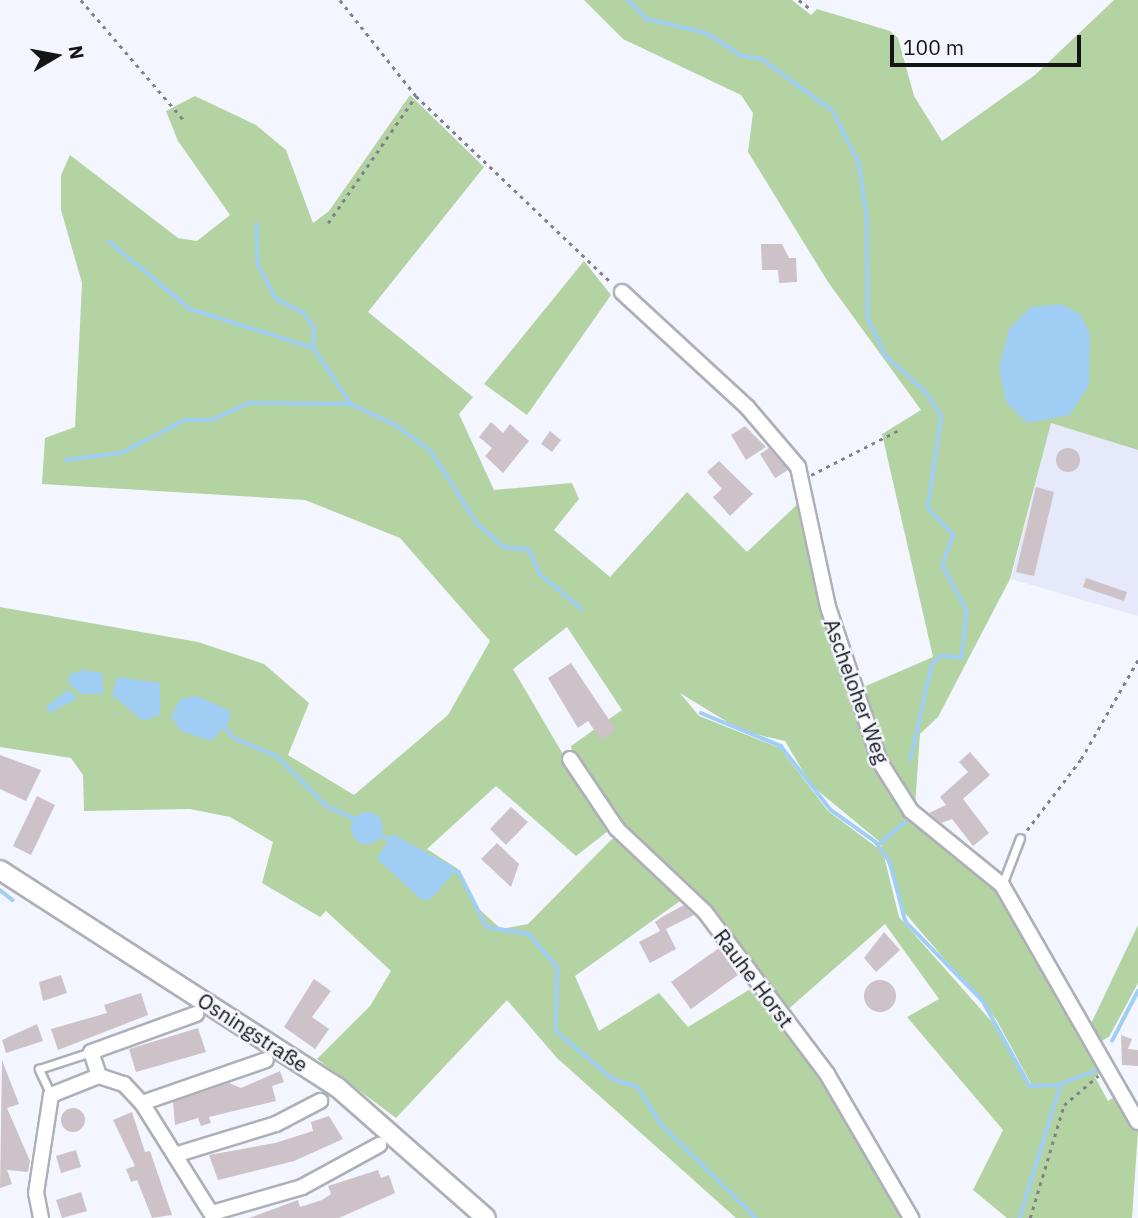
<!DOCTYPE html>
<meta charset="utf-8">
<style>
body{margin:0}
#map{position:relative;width:1138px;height:1218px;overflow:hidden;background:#f4f6ff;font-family:"IBM Plex Sans",sans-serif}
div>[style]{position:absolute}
.built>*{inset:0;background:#e6e9f9}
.green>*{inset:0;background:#b4d3a2}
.water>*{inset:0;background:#a0cef5}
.round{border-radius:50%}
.stream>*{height:3.5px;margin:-1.75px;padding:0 1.75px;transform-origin:1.75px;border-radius:1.75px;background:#a0cef5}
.building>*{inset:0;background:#ccc2c7}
.path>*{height:2.5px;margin-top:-1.25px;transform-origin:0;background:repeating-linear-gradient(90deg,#818288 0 3.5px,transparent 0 8.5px)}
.roads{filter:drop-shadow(2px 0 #aeb0b8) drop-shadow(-2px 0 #aeb0b8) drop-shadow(0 2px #aeb0b8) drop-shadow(0 -2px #aeb0b8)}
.service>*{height:7px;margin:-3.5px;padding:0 3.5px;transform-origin:3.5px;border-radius:3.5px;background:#fff}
.minor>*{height:14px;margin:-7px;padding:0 7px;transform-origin:7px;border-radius:7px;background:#fff}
.tertiary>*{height:18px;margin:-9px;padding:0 9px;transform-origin:9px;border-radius:9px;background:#fff}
span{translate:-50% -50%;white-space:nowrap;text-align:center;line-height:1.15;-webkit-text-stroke:5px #f4f6ff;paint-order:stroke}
.street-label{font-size:21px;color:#151518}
.north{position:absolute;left:21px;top:21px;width:70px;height:70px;-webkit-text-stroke:5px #f4f6ff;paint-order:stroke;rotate:80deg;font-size:19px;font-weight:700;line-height:28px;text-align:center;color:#151518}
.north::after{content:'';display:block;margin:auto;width:24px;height:32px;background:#151518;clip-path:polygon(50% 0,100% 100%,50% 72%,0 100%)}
.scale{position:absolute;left:890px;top:35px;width:191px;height:32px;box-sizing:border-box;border:4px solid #151518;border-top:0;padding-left:9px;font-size:21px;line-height:24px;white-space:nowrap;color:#151518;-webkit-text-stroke:5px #f4f6ff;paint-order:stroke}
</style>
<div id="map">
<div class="built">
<i style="clip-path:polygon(1051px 422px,1138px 450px,1138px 616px,1011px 579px)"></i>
</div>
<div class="green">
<i style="clip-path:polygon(584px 0,792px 0,811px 15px,817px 9px,890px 31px,898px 38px,914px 96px,942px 141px,1035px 75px,1114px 0,1138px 0,1138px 450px,1051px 423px,1010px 579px,938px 717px,920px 734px,915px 807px,884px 759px,859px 689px,933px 657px,882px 434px,921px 410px,828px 282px,748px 152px,753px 113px,741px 95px,623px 39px)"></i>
<i style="clip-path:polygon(evenodd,410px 95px,484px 167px,368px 312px,473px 397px,459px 414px,494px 490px,572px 483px,579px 499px,554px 530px,610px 577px,687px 492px,747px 552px,804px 498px,822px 602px,876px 764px,906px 813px,1007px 902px,1102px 1072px,1095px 1077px,1108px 1101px,1116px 1096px,1138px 1131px,1132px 1218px,1007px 1218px,973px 1190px,1003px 1130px,907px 1017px,939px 999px,885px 924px,784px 1013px,693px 892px,611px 814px,573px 756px,571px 746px,622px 710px,567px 627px,513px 669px,608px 831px,576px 856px,496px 786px,427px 849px,458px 869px,478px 908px,501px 929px,528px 924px,612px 839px,622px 839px,687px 896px,575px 976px,599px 1031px,659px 993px,688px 1027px,752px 988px,823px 1075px,905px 1218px,736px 1218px,557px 1058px,507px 1000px,396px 1118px,317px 1059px,370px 1006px,391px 971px,326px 911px,320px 917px,262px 883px,273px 842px,230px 817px,190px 809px,84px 811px,83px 775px,71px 758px,0 747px,0 607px,198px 642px,264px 664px,309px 703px,288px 755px,354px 795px,448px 715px,490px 641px,400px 538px,305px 500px,42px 484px,45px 438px,75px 427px,82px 283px,61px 210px,61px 175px,70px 155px,178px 238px,197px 241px,230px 215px,178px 141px,166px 111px,195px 96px,256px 125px,286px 150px,313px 223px,329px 211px,410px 95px,680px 693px,742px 731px,785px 741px,811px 785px,880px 842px,905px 913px,996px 1019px,1035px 1091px,992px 1022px,899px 917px,883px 852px,828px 811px,780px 748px,699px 716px,680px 693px)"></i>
<i style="clip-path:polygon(584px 261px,611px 295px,527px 415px,484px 384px)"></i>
<i style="clip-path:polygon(1138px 925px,1138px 983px,1109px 1037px,1096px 1044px,1088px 1030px)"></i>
</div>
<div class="water">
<i style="clip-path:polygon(1061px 304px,1080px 314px,1090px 334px,1089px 385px,1070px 415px,1027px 423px,1006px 402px,999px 368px,1009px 329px,1031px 307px)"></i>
<i style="clip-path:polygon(82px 670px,102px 673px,103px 694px,81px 694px,69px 684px,69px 675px)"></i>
<i style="clip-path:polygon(117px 677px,160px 683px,160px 715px,143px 721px,112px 695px)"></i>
<i style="clip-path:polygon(67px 690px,78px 698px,50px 713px,46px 707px)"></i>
<i style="clip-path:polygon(197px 696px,230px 711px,230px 721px,211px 741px,181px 731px,171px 717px,180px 699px)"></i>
<i class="round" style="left:351px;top:812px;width:32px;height:32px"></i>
<i style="clip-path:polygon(392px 834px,452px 866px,453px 874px,431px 899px,422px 900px,377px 859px)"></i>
</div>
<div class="stream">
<i style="left:628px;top:0;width:27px;rotate:45deg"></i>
<i style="left:647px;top:19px;width:62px;rotate:13.1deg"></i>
<i style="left:707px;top:33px;width:42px;rotate:33.3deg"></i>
<i style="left:742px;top:56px;width:20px;rotate:9deg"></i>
<i style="left:762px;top:59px;width:88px;rotate:36.2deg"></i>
<i style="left:833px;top:111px;width:58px;rotate:63.4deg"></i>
<i style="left:859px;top:163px;width:54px;rotate:81.4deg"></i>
<i style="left:867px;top:216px;width:102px;rotate:89.4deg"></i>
<i style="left:868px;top:318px;width:42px;rotate:64.7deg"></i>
<i style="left:886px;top:356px;width:52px;rotate:41.9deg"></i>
<i style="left:925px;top:391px;width:30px;rotate:56deg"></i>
<i style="left:942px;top:416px;width:93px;rotate:98.7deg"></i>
<i style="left:928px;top:508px;width:37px;rotate:46deg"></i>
<i style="left:954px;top:535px;width:33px;rotate:110deg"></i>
<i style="left:943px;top:566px;width:50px;rotate:61.4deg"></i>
<i style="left:967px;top:610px;width:48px;rotate:95.9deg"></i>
<i style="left:962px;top:658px;width:21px;rotate:-175deg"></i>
<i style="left:941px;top:656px;width:13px;rotate:132deg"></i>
<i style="left:932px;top:666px;width:96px;rotate:102.6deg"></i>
<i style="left:257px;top:224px;width:41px;rotate:88.6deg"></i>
<i style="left:258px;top:265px;width:39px;rotate:61deg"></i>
<i style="left:277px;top:299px;width:29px;rotate:27deg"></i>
<i style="left:303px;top:312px;width:19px;rotate:54deg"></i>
<i style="left:314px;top:327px;width:21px;rotate:90deg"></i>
<i style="left:109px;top:241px;width:106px;rotate:40deg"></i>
<i style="left:190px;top:309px;width:130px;rotate:17.5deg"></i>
<i style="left:314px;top:348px;width:67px;rotate:56.5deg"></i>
<i style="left:351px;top:404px;width:50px;rotate:25deg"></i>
<i style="left:396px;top:425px;width:44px;rotate:36.6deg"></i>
<i style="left:431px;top:451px;width:85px;rotate:57.4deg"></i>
<i style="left:477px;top:523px;width:36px;rotate:42deg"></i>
<i style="left:504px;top:547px;width:25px;rotate:5deg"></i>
<i style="left:529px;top:549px;width:27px;rotate:66deg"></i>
<i style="left:540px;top:574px;width:55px;rotate:39.8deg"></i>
<i style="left:66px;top:460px;width:55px;rotate:-7.3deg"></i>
<i style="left:121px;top:453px;width:72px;rotate:-27.3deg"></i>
<i style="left:185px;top:420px;width:27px"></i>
<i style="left:212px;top:420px;width:41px;rotate:-24.7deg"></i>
<i style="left:249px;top:403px;width:102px;rotate:0.6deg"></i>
<i style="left:701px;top:713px;width:87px;rotate:22.4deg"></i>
<i style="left:781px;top:746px;width:81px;rotate:52deg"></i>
<i style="left:831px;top:810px;width:55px;rotate:35.4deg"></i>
<i style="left:876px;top:842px;width:24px;rotate:55deg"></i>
<i style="left:890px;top:862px;width:62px;rotate:75.1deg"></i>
<i style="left:906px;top:922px;width:110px;rotate:45.7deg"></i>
<i style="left:983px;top:1001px;width:97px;rotate:61.1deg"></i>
<i style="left:1030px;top:1086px;width:31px;rotate:-2deg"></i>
<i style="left:1061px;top:1085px;width:139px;rotate:107.1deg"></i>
<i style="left:225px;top:727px;width:14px;rotate:51deg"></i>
<i style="left:234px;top:738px;width:47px;rotate:22.7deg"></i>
<i style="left:277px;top:756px;width:71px;rotate:45deg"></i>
<i style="left:327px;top:806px;width:33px;rotate:25deg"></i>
<i style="left:378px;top:835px;width:16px;rotate:18deg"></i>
<i style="left:879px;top:844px;width:40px;rotate:-40deg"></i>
<i style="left:450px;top:870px;width:9px;rotate:13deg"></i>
<i style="left:459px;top:872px;width:62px;rotate:63deg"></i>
<i style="left:487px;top:927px;width:43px;rotate:9.5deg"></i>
<i style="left:529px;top:934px;width:45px;rotate:49.5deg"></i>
<i style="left:558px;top:968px;width:63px;rotate:91.8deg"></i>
<i style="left:556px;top:1031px;width:75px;rotate:40.1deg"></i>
<i style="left:613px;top:1079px;width:26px;rotate:18deg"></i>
<i style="left:638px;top:1087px;width:44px;rotate:58.1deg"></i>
<i style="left:661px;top:1124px;width:134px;rotate:44.7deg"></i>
<i style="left:0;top:890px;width:16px;rotate:38deg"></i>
<i style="left:1112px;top:1041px;width:56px;rotate:-62.5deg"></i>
<i style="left:1061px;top:1084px;width:36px;rotate:-21deg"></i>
</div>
<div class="building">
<i style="clip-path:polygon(761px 244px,782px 244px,789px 258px,796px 258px,797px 282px,779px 283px,778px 270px,762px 270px)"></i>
<i style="clip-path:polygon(491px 422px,503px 433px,510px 424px,529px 441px,503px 473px,485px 456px,492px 448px,479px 437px)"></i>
<i style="clip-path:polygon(745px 426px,766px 447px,746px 460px,731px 435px)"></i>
<i style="clip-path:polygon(550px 431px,561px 440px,552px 452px,541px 444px)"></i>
<i style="clip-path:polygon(769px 448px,788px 470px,775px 478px,760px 454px)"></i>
<i class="round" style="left:1056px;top:448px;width:24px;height:24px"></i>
<i style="clip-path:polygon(719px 461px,753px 494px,730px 516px,713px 497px,722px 489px,707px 472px)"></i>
<i style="clip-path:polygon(1036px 487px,1054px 492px,1034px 576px,1016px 572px)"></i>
<i style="clip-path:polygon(1086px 578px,1127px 592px,1124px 601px,1083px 587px)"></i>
<i style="clip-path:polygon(571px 663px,616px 730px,601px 740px,588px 721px,578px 728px,548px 678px)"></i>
<i style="clip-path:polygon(970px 752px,990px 775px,963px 799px,989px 833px,973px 846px,952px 819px,941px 823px,929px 813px,946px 805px,940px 797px,968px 772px,959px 762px)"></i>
<i style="clip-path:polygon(0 755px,41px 770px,26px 801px,0 789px)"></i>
<i style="clip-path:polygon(37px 796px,55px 805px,31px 855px,13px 846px)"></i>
<i style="clip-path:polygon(511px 807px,528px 822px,506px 845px,490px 829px)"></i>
<i style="clip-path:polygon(497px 843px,519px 864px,511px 887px,481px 859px)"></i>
<i style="clip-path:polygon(684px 905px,694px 915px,666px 929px,676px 949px,650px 963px,639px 942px,660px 931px,655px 922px,662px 917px)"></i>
<i style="clip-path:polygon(884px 932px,900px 950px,876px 972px,864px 958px)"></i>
<i style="clip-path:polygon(719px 948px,738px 975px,691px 1009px,671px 982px)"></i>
<i style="clip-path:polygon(61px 975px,67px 993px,43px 1001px,39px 982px)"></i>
<i style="clip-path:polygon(314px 979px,331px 991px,312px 1017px,329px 1029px,315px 1049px,284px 1027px)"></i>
<i class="round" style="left:864px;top:980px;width:32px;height:32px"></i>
<i style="clip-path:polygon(141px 993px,148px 1015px,58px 1050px,51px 1029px,107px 1013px,104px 1005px)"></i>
<i style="clip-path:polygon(37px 1024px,43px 1041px,6px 1053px,2px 1040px)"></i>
<i style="clip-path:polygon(198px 1028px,206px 1052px,136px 1072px,129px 1049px)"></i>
<i style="clip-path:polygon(1121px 1035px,1132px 1039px,1128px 1049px,1138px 1050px,1138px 1066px,1122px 1065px)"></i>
<i style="clip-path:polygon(2px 1060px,19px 1104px,7px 1108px,30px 1161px,28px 1172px,7px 1170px,12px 1184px,0 1188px)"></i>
<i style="clip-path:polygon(280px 1071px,284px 1082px,272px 1086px,276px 1101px,209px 1117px,211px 1123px,201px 1126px,198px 1118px,175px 1125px,173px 1102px,229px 1083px,241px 1088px)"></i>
<i class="round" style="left:61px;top:1108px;width:24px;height:24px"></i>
<i style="clip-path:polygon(132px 1112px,145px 1152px,150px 1151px,172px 1215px,152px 1218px,137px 1180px,131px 1182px,126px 1169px,135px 1166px,113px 1120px)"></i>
<i style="clip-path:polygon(329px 1116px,343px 1139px,294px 1161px,218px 1180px,209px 1155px,275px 1143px,313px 1131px,311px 1122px)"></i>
<i style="clip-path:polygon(76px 1150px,81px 1167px,61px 1173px,56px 1156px)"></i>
<i style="clip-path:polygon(378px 1170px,381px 1178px,389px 1175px,395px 1193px,339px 1218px,249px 1218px,298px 1200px,300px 1207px,322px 1200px,331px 1194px,328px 1186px)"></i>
<i style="clip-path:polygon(81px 1192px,87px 1211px,62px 1218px,56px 1200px)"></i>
</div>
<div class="path">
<i style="left:81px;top:0;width:158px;rotate:49.4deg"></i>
<i style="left:340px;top:0;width:122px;rotate:51.6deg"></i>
<i style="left:416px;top:96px;width:271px;rotate:43.7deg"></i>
<i style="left:799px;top:0;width:16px;rotate:38deg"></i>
<i style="left:328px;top:223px;width:155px;rotate:-55.3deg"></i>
<i style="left:811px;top:475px;width:97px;rotate:-27.1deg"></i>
<i style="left:1027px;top:830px;width:89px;rotate:-52.7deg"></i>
<i style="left:1081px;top:759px;width:114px;rotate:-60.1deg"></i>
<i style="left:1030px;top:1218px;width:118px;rotate:-73.3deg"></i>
<i style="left:1064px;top:1105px;width:45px;rotate:-40.5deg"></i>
</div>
<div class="roads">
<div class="service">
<i style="left:1002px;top:885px;width:50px;rotate:-69deg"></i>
<i style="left:51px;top:1095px;width:29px;rotate:-115deg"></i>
<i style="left:39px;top:1069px;width:55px;rotate:-18.1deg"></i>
</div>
<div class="minor">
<i style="left:622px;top:292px;width:170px;rotate:42.6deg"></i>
<i style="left:747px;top:407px;width:79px;rotate:49.6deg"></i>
<i style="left:798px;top:467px;width:143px;rotate:77.9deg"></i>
<i style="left:828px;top:607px;width:163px;rotate:71.5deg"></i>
<i style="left:880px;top:762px;width:58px;rotate:57.7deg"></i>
<i style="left:911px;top:811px;width:117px;rotate:39.1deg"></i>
<i style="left:1002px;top:885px;width:273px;rotate:60.2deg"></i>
<i style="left:570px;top:759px;width:84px;rotate:56.1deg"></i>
<i style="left:617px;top:829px;width:121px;rotate:43.3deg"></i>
<i style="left:705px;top:912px;width:203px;rotate:53deg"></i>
<i style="left:827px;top:1074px;width:167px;rotate:59.7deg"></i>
<i style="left:99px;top:1076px;width:25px;rotate:-108deg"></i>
<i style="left:91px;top:1052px;width:112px;rotate:-19.9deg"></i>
<i style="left:142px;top:1103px;width:131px;rotate:-19.1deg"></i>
<i style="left:178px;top:1154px;width:102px;rotate:-17deg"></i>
<i style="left:276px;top:1124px;width:50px;rotate:-27.6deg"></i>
<i style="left:212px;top:1213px;width:94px;rotate:-16.1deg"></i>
<i style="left:302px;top:1187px;width:88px;rotate:-28.6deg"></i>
<i style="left:41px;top:1218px;width:25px;rotate:-101deg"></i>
<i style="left:36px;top:1193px;width:99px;rotate:-81.3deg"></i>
<i style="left:51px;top:1095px;width:52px;rotate:-21.6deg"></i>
<i style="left:99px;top:1076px;width:26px;rotate:18deg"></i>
<i style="left:124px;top:1084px;width:26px;rotate:47deg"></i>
<i style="left:142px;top:1103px;width:136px;rotate:57.9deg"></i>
</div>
<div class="tertiary">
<i style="left:0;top:870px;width:401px;rotate:32.8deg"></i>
<i style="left:337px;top:1087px;width:198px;rotate:41.3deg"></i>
</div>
</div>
<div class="street-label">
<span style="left:857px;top:691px;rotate:70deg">Ascheloher Weg</span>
<span style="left:754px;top:978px;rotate:53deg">Rauhe Horst</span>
<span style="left:253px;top:1032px;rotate:33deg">Osningstraße</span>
</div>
<div class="north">N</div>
<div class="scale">100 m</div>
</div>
